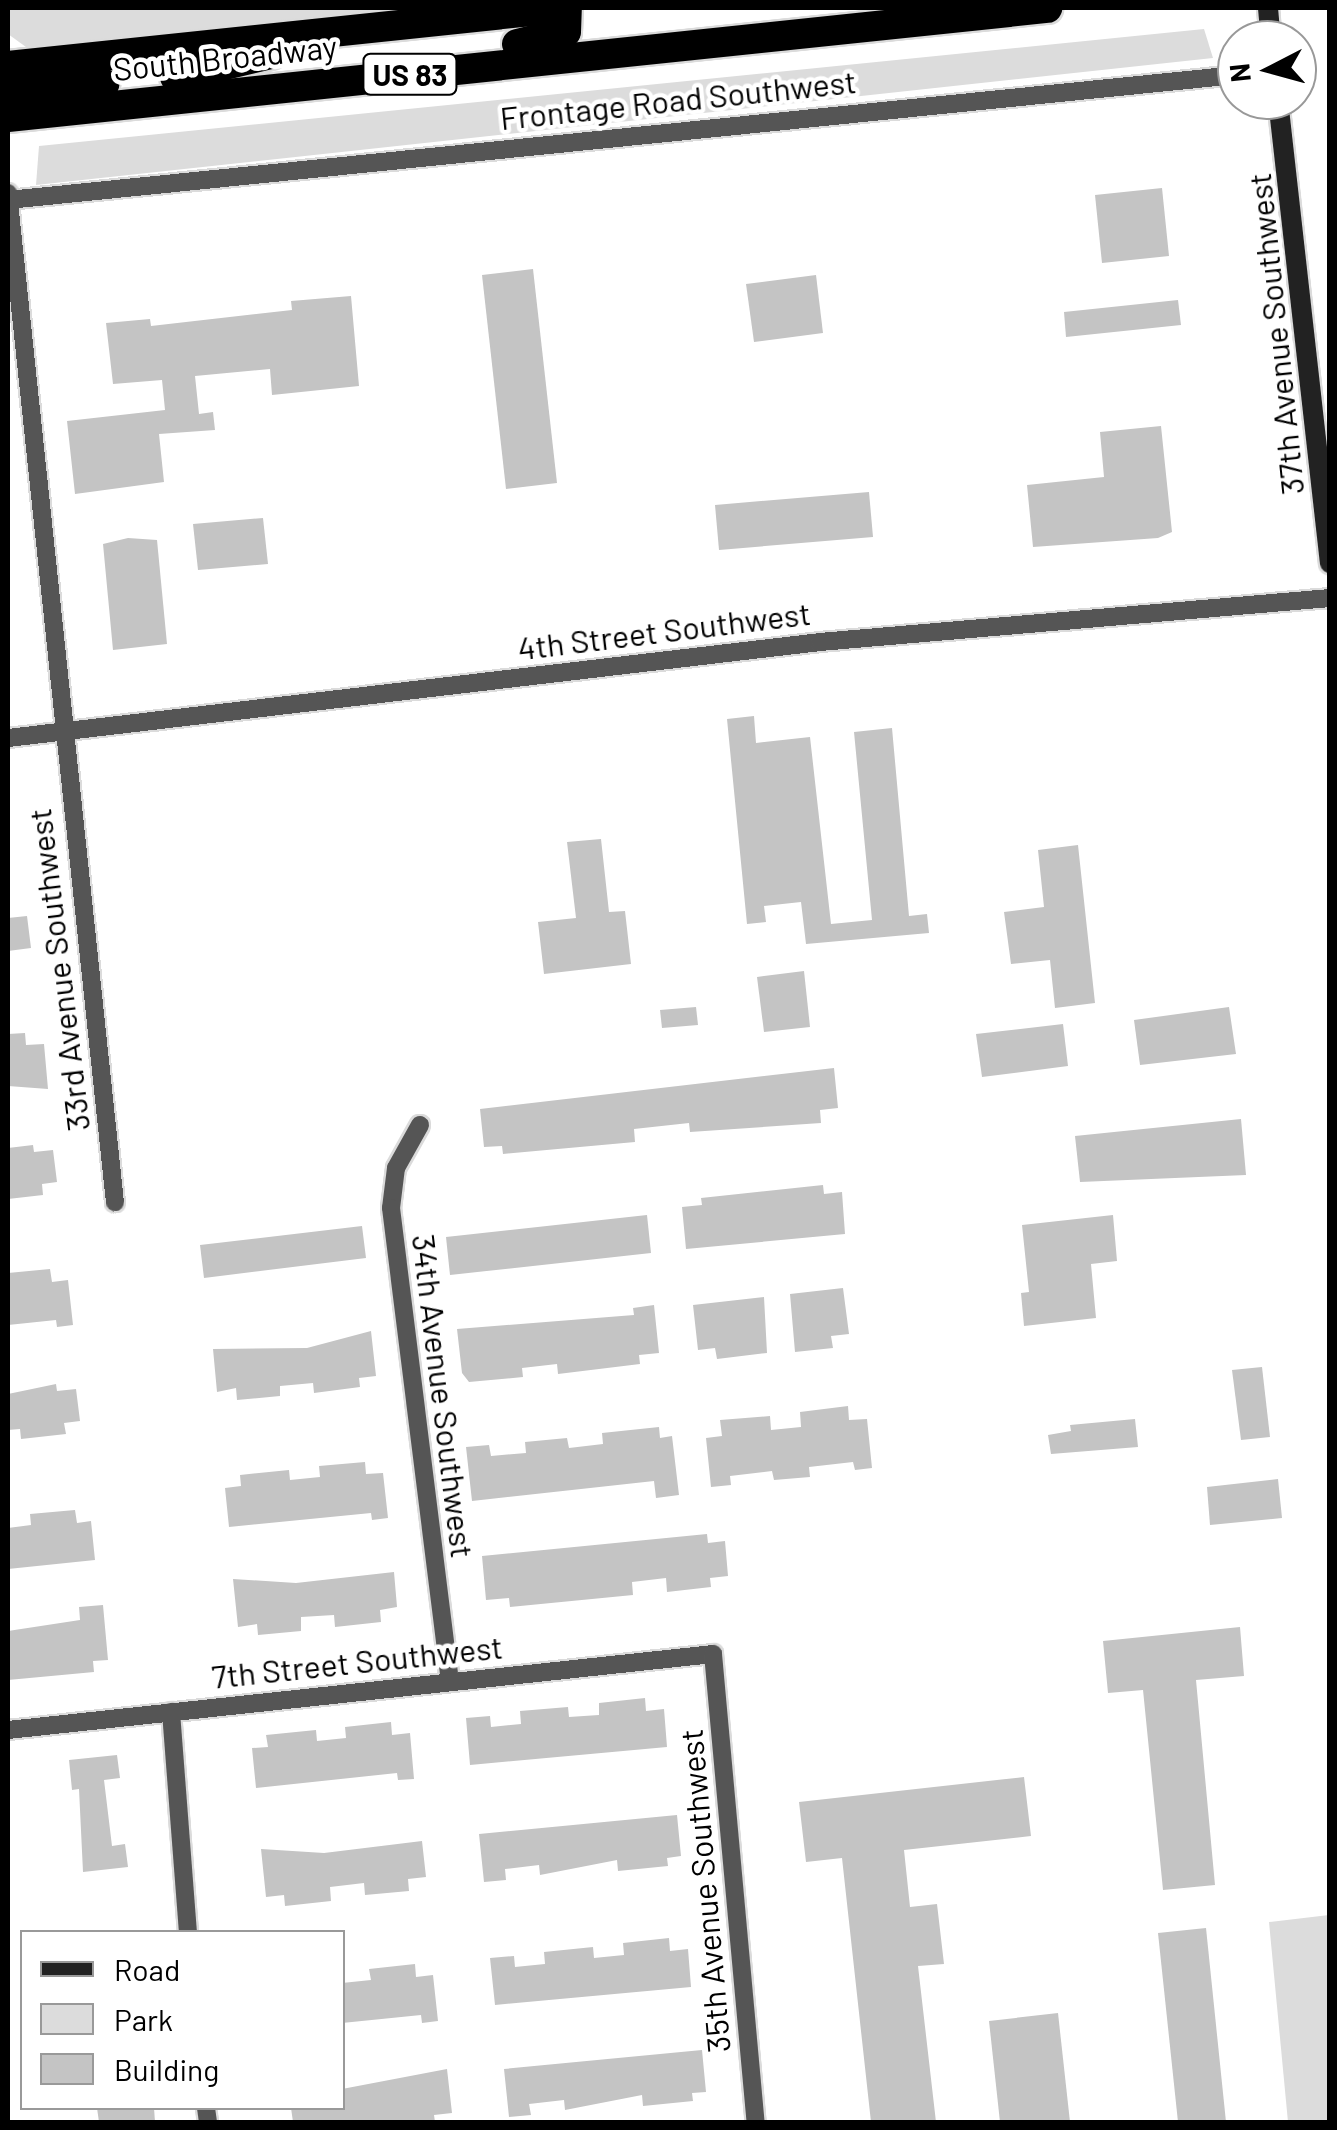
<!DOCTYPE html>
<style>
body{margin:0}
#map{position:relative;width:1337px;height:2130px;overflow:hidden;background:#fff;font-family:Barlow,sans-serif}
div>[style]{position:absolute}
.green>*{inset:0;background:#dcdcdc}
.building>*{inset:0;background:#c4c4c4}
.roads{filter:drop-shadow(2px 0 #dbdbdb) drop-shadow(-2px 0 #dbdbdb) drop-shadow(0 2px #dbdbdb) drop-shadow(0 -2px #dbdbdb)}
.street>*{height:18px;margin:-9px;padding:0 9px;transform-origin:9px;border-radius:9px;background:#555}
.secondary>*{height:20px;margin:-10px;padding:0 10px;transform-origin:10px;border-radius:10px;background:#222}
.highway>*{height:30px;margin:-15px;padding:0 15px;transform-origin:15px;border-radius:15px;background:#000}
span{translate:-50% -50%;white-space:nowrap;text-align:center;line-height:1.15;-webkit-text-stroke:9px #fff;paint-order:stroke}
.shield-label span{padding:2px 8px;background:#fff;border:2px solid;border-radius:8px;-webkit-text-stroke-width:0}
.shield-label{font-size:30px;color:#000;font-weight:700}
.street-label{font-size:32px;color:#000}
.frame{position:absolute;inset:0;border:10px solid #000;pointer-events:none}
.legend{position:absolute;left:20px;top:1930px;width:325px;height:180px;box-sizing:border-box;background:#fff;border:2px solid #999;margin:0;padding:12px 18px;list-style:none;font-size:30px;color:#000}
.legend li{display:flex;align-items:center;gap:20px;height:50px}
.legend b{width:50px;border:2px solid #999}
.north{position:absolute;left:1217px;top:20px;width:100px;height:100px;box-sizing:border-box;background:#fff;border:2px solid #999;border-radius:50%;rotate:264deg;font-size:28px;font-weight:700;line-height:40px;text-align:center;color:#000}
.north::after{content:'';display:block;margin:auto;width:35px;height:45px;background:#000;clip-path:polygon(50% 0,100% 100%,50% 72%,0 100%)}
</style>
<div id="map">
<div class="green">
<i style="clip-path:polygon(8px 8px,426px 8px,26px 47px,8px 34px)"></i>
<i style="clip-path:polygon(1204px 29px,1213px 58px,36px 185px,39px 146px)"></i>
<i style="clip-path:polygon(1329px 1915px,1329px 2122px,1288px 2122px,1269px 1922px)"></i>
</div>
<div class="building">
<i style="clip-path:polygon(1162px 188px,1169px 256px,1102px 263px,1095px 195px)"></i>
<i style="clip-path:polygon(533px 269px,557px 483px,506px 489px,482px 275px)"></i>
<i style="clip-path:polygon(816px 275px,823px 333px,754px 342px,746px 284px)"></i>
<i style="clip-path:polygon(351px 296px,359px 386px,272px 395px,270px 369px,195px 376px,199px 414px,213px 412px,215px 430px,159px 434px,164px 482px,75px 494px,67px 421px,165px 410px,162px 380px,113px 384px,106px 323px,150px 319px,151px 326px,292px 310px,291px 301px)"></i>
<i style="clip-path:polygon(1178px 300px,1181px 325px,1066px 337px,1064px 312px)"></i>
<i style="clip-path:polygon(1161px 426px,1172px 532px,1158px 538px,1033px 547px,1027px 485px,1104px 477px,1100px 432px)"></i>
<i style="clip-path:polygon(869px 492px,873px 537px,719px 550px,715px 505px)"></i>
<i style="clip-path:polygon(263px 518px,268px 564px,198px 570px,193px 524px)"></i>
<i style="clip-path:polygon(128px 538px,157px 540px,167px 644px,113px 650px,103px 544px)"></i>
<i style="clip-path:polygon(754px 716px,756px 743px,810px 737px,831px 924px,872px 920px,854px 732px,892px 728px,909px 916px,927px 914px,929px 933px,806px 944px,801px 902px,764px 906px,766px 922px,747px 924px,727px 719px)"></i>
<i style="clip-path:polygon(601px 839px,609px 912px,625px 911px,631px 964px,544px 974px,538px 922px,576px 918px,567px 842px)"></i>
<i style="clip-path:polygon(1078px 845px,1095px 1003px,1055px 1008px,1050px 960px,1011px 964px,1004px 912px,1044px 907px,1038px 850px)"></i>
<i style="clip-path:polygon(27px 916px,31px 948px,8px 951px,8px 918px)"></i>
<i style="clip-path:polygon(804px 971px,810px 1027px,764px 1032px,757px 977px)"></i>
<i style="clip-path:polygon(696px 1007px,698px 1025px,662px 1028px,660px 1010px)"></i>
<i style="clip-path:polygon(1229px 1007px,1236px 1054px,1140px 1065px,1134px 1020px)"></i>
<i style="clip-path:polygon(1063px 1024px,1068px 1066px,982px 1077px,976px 1034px)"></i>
<i style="clip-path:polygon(25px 1033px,26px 1045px,44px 1044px,48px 1089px,8px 1086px,8px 1034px)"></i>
<i style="clip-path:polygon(834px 1068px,838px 1108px,820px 1110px,821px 1123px,690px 1132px,689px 1123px,634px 1129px,635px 1142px,503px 1154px,502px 1146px,484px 1147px,480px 1109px)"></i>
<i style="clip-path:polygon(1241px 1119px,1246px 1175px,1080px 1182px,1075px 1136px)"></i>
<i style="clip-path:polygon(33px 1145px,34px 1152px,53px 1150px,57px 1182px,42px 1184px,43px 1195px,8px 1199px,8px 1148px)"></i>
<i style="clip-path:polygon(823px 1185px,824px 1194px,842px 1192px,845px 1234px,686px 1249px,682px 1207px,702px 1205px,701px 1198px)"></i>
<i style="clip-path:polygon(647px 1215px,651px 1253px,450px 1275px,446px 1237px)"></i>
<i style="clip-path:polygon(1113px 1215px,1117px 1261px,1091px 1264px,1096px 1318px,1024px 1326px,1021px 1293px,1029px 1292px,1022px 1225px)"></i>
<i style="clip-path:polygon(362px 1226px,366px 1258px,204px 1278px,200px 1245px)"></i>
<i style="clip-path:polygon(50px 1269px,52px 1282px,68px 1280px,73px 1325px,57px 1327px,56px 1320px,8px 1325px,8px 1273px)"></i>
<i style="clip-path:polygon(843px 1288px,849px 1334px,831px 1336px,833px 1348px,795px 1352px,790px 1294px)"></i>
<i style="clip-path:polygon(764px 1297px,767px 1353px,717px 1359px,715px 1348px,698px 1350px,693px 1305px)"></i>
<i style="clip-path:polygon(654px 1305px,659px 1353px,639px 1355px,640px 1364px,558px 1374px,557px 1364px,522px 1368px,523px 1377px,469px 1382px,462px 1373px,457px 1329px,634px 1315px,633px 1308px)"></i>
<i style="clip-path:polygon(371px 1331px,376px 1376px,359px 1378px,360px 1387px,314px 1393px,313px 1383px,280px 1386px,280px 1396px,237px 1400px,236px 1388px,217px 1392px,213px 1349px,307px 1348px)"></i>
<i style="clip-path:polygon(1262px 1367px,1270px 1437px,1241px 1440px,1232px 1370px)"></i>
<i style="clip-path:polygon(56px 1384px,57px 1391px,76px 1389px,80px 1421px,64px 1423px,66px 1434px,21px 1439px,20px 1429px,8px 1430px,8px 1394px)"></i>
<i style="clip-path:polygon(848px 1406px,849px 1420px,867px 1419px,872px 1468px,855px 1470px,853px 1462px,809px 1467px,810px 1477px,774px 1480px,772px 1471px,730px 1476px,731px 1485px,711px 1487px,706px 1438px,722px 1436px,720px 1420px,770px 1416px,771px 1430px,801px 1427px,800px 1412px)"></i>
<i style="clip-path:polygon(1135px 1419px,1138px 1447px,1051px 1454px,1048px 1435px,1071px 1431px,1070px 1425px)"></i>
<i style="clip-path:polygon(659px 1427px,660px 1438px,672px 1436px,679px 1495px,656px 1498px,654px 1481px,472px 1501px,466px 1447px,489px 1445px,491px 1456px,526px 1453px,525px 1442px,567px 1438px,569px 1448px,603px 1444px,602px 1433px)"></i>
<i style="clip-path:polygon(365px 1462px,366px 1474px,383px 1473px,388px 1518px,372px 1520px,371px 1513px,229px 1527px,225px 1488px,241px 1486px,240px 1475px,289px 1470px,290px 1480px,320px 1477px,319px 1466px)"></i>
<i style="clip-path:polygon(1278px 1479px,1282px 1518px,1210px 1525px,1207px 1487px)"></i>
<i style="clip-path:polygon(75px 1510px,77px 1523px,91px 1521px,95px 1560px,8px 1569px,8px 1528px,31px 1525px,30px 1514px)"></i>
<i style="clip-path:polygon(707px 1534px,708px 1543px,725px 1541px,728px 1576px,710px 1578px,711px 1587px,667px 1592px,666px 1578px,632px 1582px,633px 1595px,510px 1607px,509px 1598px,486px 1600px,482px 1556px)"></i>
<i style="clip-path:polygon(394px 1572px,397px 1607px,380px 1610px,381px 1622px,335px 1627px,334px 1615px,301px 1617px,301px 1631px,258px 1635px,257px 1624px,238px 1627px,233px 1579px,296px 1583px)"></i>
<i style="clip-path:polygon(103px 1605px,108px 1660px,93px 1661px,94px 1672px,8px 1680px,8px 1631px,80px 1620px,79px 1607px)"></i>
<i style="clip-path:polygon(1240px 1627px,1244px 1676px,1196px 1680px,1215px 1885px,1163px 1890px,1143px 1690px,1108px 1693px,1103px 1641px)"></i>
<i style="clip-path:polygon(645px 1698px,646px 1711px,664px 1709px,667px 1747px,470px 1765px,466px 1718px,490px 1716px,491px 1727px,521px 1724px,520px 1711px,568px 1707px,569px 1717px,599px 1715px,599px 1703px)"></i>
<i style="clip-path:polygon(391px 1722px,392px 1735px,410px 1733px,414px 1779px,398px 1780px,397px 1773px,256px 1788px,252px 1748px,268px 1747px,266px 1735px,316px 1730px,317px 1741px,346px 1738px,345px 1727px)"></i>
<i style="clip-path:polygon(117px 1755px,120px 1778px,104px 1780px,112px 1846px,125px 1844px,128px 1867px,83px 1872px,79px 1789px,72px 1790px,69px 1760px)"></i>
<i style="clip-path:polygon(1024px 1777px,1031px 1836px,904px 1850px,910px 1907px,937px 1904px,944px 1964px,918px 1966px,936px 2122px,871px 2122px,842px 1858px,806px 1862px,799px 1802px)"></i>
<i style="clip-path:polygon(677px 1815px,681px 1856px,667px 1858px,668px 1866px,618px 1871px,617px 1860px,540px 1875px,539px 1865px,505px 1869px,506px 1880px,484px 1882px,479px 1834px)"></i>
<i style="clip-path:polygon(422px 1841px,426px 1877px,408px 1879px,409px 1891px,365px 1895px,364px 1883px,330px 1887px,331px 1901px,285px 1906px,284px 1895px,266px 1897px,261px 1849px,324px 1853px)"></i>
<i style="clip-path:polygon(1206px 1928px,1226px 2122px,1178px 2122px,1158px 1933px)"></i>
<i style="clip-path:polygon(669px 1938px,670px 1951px,688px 1949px,691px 1987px,495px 2005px,490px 1958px,514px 1956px,515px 1967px,545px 1964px,544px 1952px,593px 1947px,594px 1958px,624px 1955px,623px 1943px)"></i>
<i style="clip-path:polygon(415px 1964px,416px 1977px,433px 1975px,438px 2021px,422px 2023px,421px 2015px,342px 2023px,342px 1983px,371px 1980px,369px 1969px)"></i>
<i style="clip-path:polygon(1058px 2013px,1070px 2122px,1000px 2122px,989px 2021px)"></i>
<i style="clip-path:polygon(702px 2050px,706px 2092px,692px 2093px,693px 2101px,643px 2106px,642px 2095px,565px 2110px,564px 2100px,529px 2104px,531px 2115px,509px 2117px,504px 2069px)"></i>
<i style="clip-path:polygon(447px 2069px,452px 2113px,434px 2115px,435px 2122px,293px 2122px,291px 2108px,342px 2108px,342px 2089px)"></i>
<i style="clip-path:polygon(97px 2108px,154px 2108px,155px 2122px,99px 2122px)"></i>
</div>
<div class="roads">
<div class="street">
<i style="left:8px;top:193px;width:1015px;rotate:83.95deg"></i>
<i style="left:8px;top:200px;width:1235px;rotate:-5.81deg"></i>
<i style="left:8px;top:738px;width:818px;rotate:-6.74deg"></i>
<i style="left:820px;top:642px;width:512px;rotate:-4.93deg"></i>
<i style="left:420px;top:1125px;width:49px;rotate:119.2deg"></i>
<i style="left:396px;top:1168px;width:40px;rotate:97.1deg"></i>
<i style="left:391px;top:1208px;width:477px;rotate:82.9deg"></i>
<i style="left:171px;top:1712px;width:221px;rotate:85.6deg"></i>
<i style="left:8px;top:1730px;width:709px;rotate:-6.15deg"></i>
<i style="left:713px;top:1654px;width:470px;rotate:84.8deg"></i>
<i style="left:206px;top:2108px;width:14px;rotate:82deg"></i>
</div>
<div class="secondary">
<i style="left:1268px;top:8px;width:32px;rotate:85deg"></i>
<i style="left:1278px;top:100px;width:466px;rotate:83.6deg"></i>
</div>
<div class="highway">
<i style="left:517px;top:44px;width:50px;rotate:-13.8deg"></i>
<i style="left:566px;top:32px;width:24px;rotate:-88deg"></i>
<i style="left:8px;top:66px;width:556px;rotate:-5.99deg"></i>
<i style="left:175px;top:77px;width:99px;rotate:-13.5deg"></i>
<i style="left:8px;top:95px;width:97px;rotate:-6.5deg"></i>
<i style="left:8px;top:117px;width:1045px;rotate:-5.99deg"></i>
</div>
</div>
<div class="shield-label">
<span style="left:410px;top:74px">US 83</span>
</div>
<div class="street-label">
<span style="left:225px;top:57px;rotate:-6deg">South Broadway</span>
<span style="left:678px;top:99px;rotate:-6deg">Frontage Road Southwest</span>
<span style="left:1275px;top:334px;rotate:-96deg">37th Avenue Southwest</span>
<span style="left:664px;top:630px;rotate:-7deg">4th Street Southwest</span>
<span style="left:58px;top:970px;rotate:-97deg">33rd Avenue Southwest</span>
<span style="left:444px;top:1396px;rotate:83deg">34th Avenue Southwest</span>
<span style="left:357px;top:1661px;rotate:-6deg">7th Street Southwest</span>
<span style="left:704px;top:1891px;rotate:-95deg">35th Avenue Southwest</span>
</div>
<div class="frame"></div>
<ul class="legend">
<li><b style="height:12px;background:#222"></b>Road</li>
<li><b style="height:28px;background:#dcdcdc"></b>Park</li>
<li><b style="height:28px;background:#c4c4c4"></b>Building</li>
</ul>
<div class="north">N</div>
</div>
